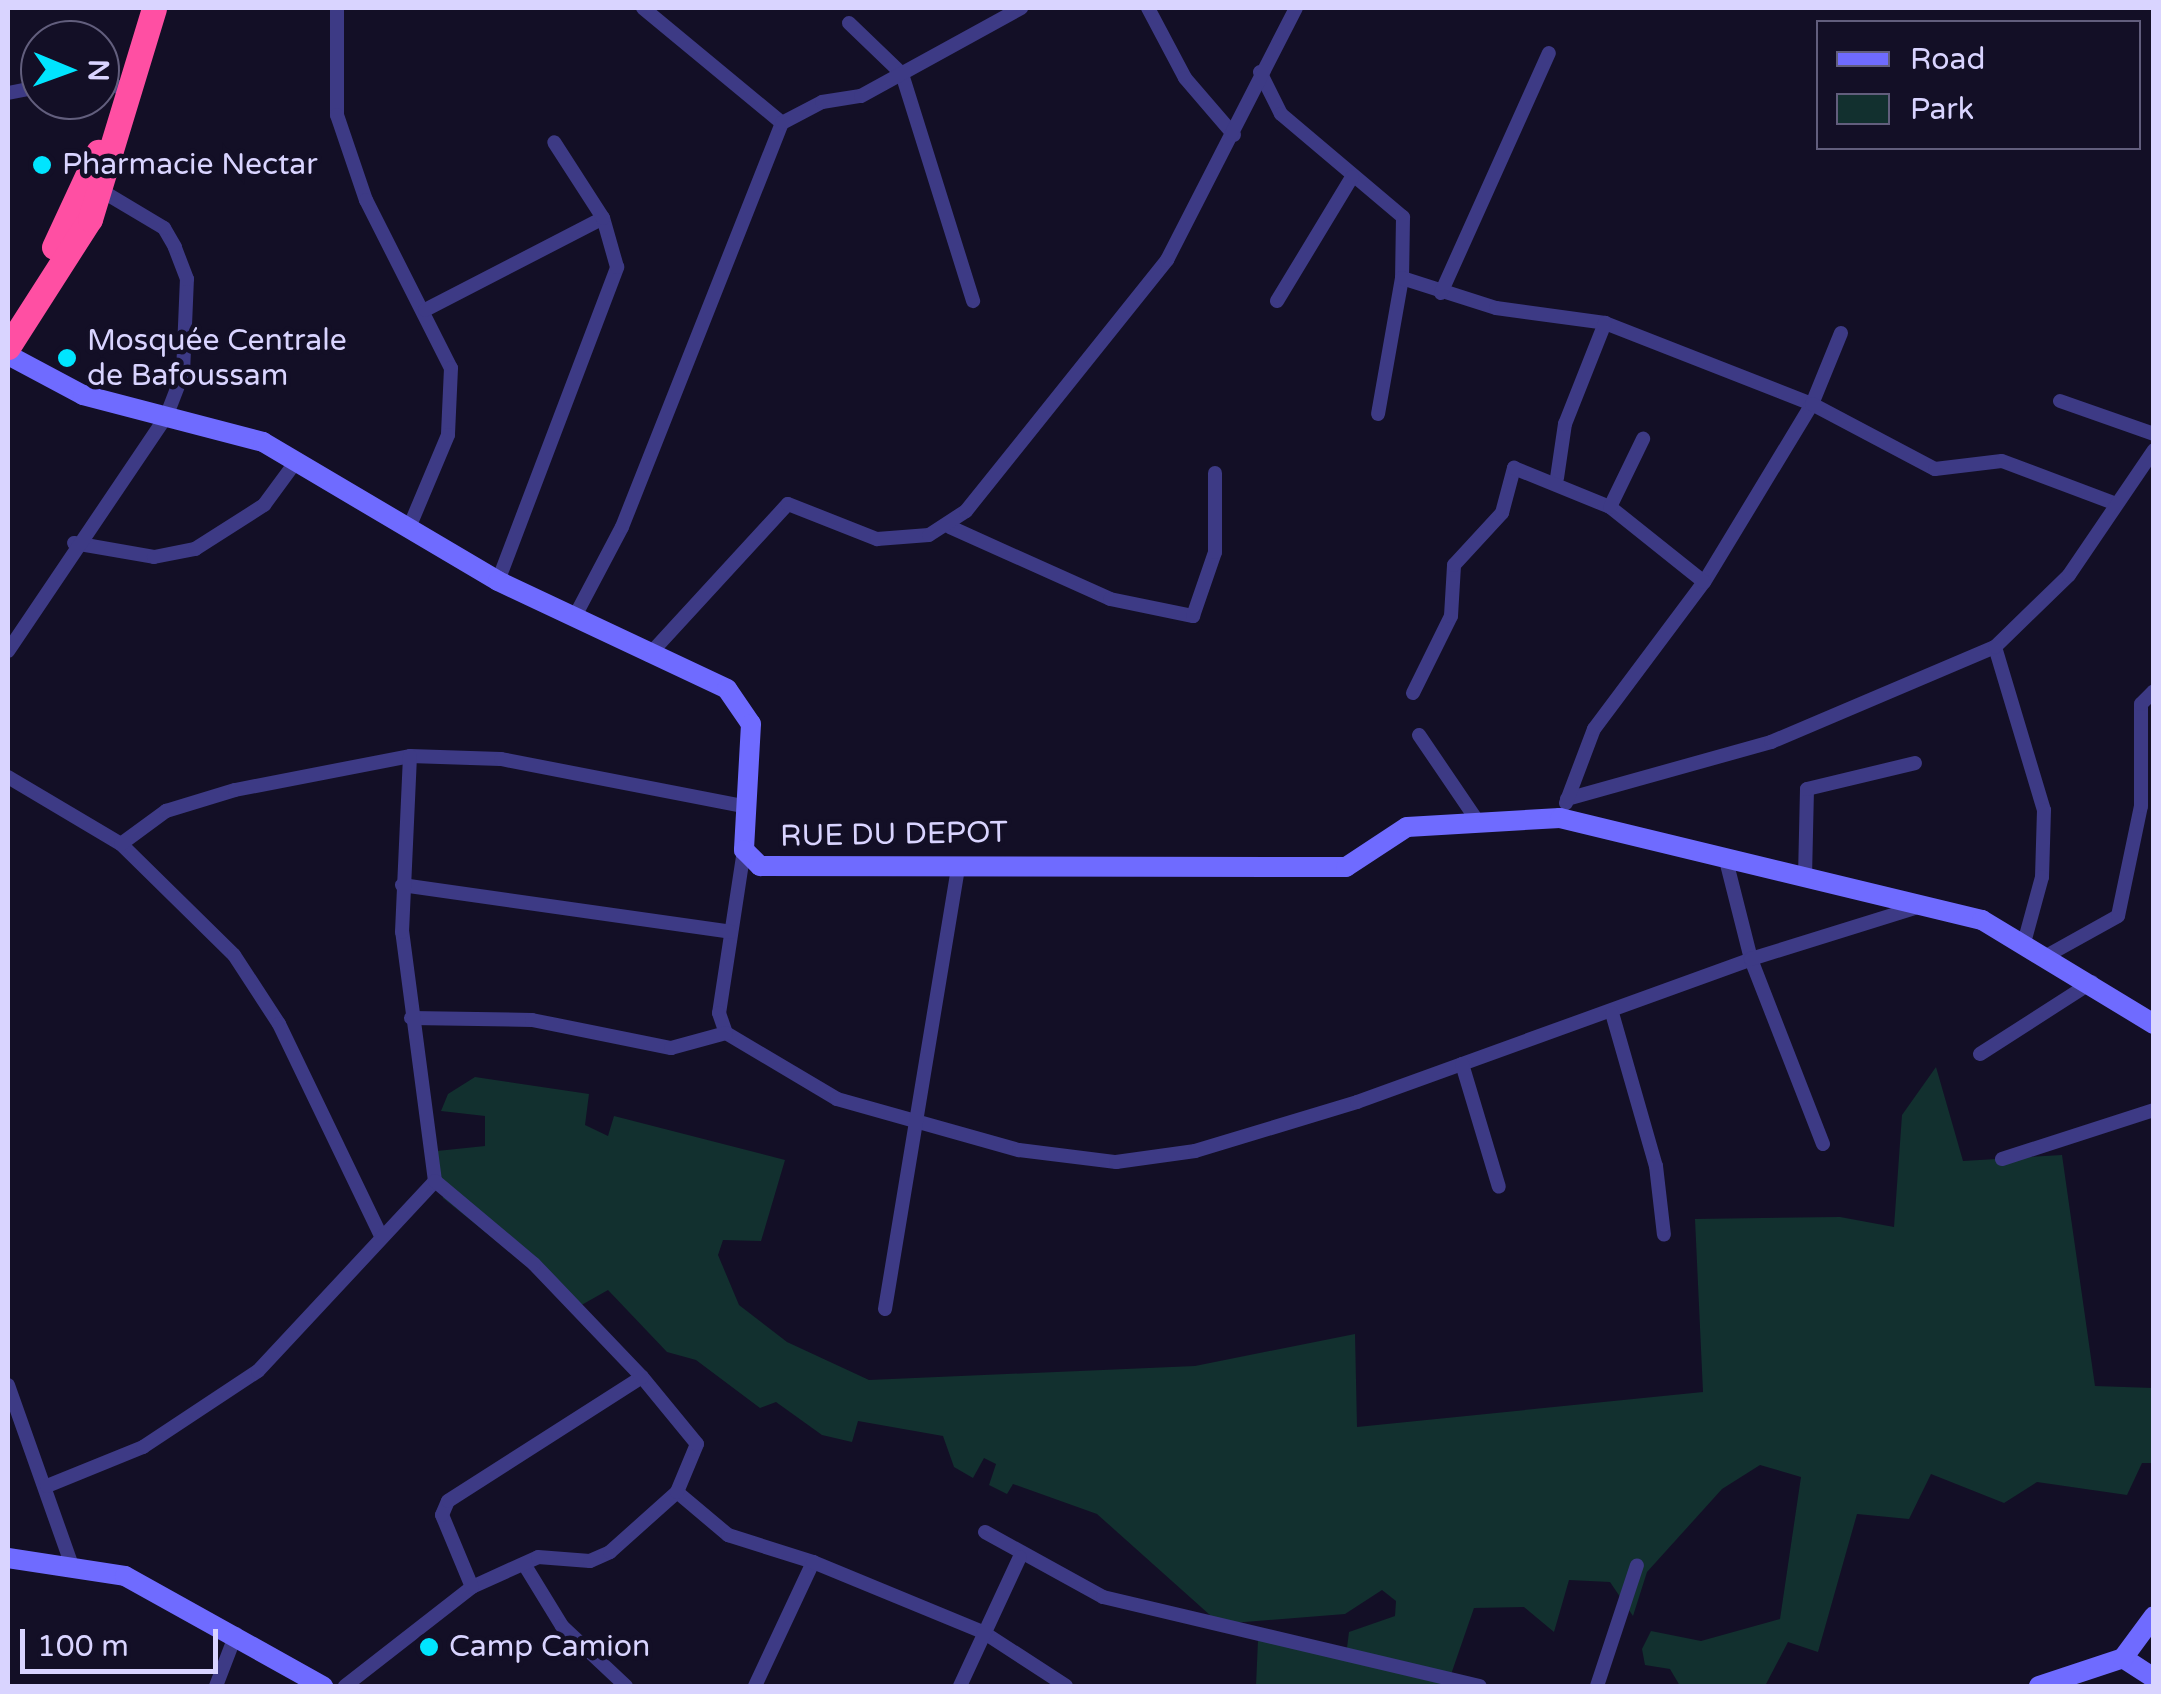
<!DOCTYPE html>
<meta charset="utf-8">
<style>
body{margin:0}
#map{position:relative;width:2161px;height:1694px;overflow:hidden;background:#130f26;font-family:"Varela Round",sans-serif}
div>[style]{position:absolute}
.green>*{inset:0;background:#12302f}
.street>*{height:14px;margin:-7px;padding:0 7px;transform-origin:7px;border-radius:7px;background:#3d3a85}
.secondary>*{height:20px;margin:-10px;padding:0 10px;transform-origin:10px;border-radius:10px;background:#6f6bff}
.highway>*{height:25px;margin:-12.5px;padding:0 12.5px;transform-origin:12.5px;border-radius:12.5px;background:#ff4fa3}
.dots>*{width:28px;height:28px;translate:-50% -50%;box-sizing:border-box;border:5px solid #130f26;border-radius:50%}
span{translate:-50% -50%;white-space:nowrap;text-align:center;line-height:1.15;-webkit-text-stroke:9px #130f26;paint-order:stroke}
.poi-label{font-size:30px;color:#d9d4ff}
.left{translate:0 -50%;text-align:left}
.street-label{font-size:30px;color:#d9d4ff}
.frame{position:absolute;inset:0;border:10px solid #d9d4ff;pointer-events:none}
.legend{position:absolute;left:1816px;top:20px;width:325px;height:130px;box-sizing:border-box;background:#130f26;border:2px solid #625e7d;margin:0;padding:12px 18px;list-style:none;font-size:30px;color:#d9d4ff}
.legend li{display:flex;align-items:center;gap:20px;height:50px}
.legend b{width:50px;border:2px solid #625e7d}
.north{position:absolute;left:20px;top:20px;width:100px;height:100px;box-sizing:border-box;background:#130f26;border:2px solid #625e7d;border-radius:50%;rotate:91deg;font-size:28px;font-weight:700;line-height:40px;text-align:center;color:#d9d4ff}
.north::after{content:'';display:block;margin:auto;width:35px;height:45px;background:#00e5ff;clip-path:polygon(50% 0,100% 100%,50% 72%,0 100%)}
.scale{position:absolute;left:20px;top:1629px;width:198px;height:45px;box-sizing:border-box;border:5px solid #d9d4ff;border-top:0;padding-left:12px;font-size:30px;line-height:35px;white-space:nowrap;color:#d9d4ff;-webkit-text-stroke:8px #130f26;paint-order:stroke}
</style>
<div id="map">
<div class="green">
<i style="clip-path:polygon(1936px 1067px,1963px 1161px,2062px 1155px,2095px 1386px,2153px 1388px,2153px 1463px,2142px 1463px,2127px 1495px,2037px 1482px,2004px 1503px,1931px 1474px,1909px 1519px,1857px 1514px,1818px 1652px,1788px 1642px,1765px 1686px,1680px 1686px,1670px 1669px,1645px 1665px,1642px 1649px,1651px 1631px,1701px 1641px,1780px 1619px,1801px 1477px,1760px 1465px,1722px 1489px,1647px 1572px,1633px 1616px,1610px 1582px,1569px 1580px,1554px 1632px,1524px 1607px,1474px 1608px,1447px 1686px,1256px 1686px,1258px 1640px,1346px 1656px,1349px 1632px,1395px 1616px,1396px 1601px,1382px 1590px,1345px 1614px,1220px 1624px,1097px 1514px,1013px 1484px,1007px 1494px,989px 1485px,996px 1464px,984px 1458px,973px 1478px,954px 1467px,943px 1436px,858px 1421px,852px 1442px,822px 1435px,776px 1402px,760px 1408px,696px 1360px,667px 1352px,608px 1290px,578px 1307px,443px 1198px,437px 1151px,485px 1146px,485px 1116px,441px 1111px,448px 1094px,475px 1077px,589px 1094px,585px 1125px,608px 1136px,614px 1116px,785px 1160px,761px 1241px,723px 1240px,718px 1255px,739px 1305px,787px 1342px,869px 1380px,1195px 1366px,1355px 1334px,1357px 1427px,1703px 1392px,1695px 1219px,1840px 1217px,1894px 1227px,1902px 1115px)"></i>
</div>
<div class="street">
<i style="left:337px;top:8px;width:107px;rotate:90deg"></i>
<i style="left:337px;top:115px;width:90px;rotate:71.2deg"></i>
<i style="left:366px;top:200px;width:188px;rotate:63.2deg"></i>
<i style="left:451px;top:368px;width:67px;rotate:92.6deg"></i>
<i style="left:448px;top:435px;width:101px;rotate:112.8deg"></i>
<i style="left:643px;top:8px;width:180px;rotate:39.6deg"></i>
<i style="left:1148px;top:8px;width:79px;rotate:62.1deg"></i>
<i style="left:1185px;top:78px;width:75px;rotate:49.3deg"></i>
<i style="left:849px;top:23px;width:74px;rotate:43.9deg"></i>
<i style="left:902px;top:74px;width:238px;rotate:72.6deg"></i>
<i style="left:1260px;top:72px;width:47px;rotate:63.4deg"></i>
<i style="left:1281px;top:114px;width:160px;rotate:40.2deg"></i>
<i style="left:1403px;top:217px;width:61px;rotate:90.9deg"></i>
<i style="left:1402px;top:278px;width:138px;rotate:100deg"></i>
<i style="left:100px;top:82px;width:34px;rotate:15deg"></i>
<i style="left:8px;top:93px;width:33px;rotate:-11deg"></i>
<i style="left:1402px;top:278px;width:99px;rotate:17.7deg"></i>
<i style="left:1496px;top:308px;width:110px;rotate:7.8deg"></i>
<i style="left:1605px;top:323px;width:222px;rotate:21.4deg"></i>
<i style="left:1812px;top:404px;width:208px;rotate:121.2deg"></i>
<i style="left:1441px;top:293px;width:263px;rotate:-65.8deg"></i>
<i style="left:1277px;top:301px;width:145px;rotate:-58.8deg"></i>
<i style="left:425px;top:310px;width:200px;rotate:-27.3deg"></i>
<i style="left:1841px;top:333px;width:77px;rotate:112.2deg"></i>
<i style="left:1812px;top:404px;width:139px;rotate:27.9deg"></i>
<i style="left:1935px;top:469px;width:67px;rotate:-6.8deg"></i>
<i style="left:2002px;top:461px;width:120px;rotate:20.6deg"></i>
<i style="left:2060px;top:401px;width:100px;rotate:19.3deg"></i>
<i style="left:1557px;top:478px;width:55px;rotate:-81.6deg"></i>
<i style="left:1565px;top:424px;width:109px;rotate:-68.4deg"></i>
<i style="left:950px;top:527px;width:175px;rotate:24.2deg"></i>
<i style="left:1110px;top:599px;width:85px;rotate:11.6deg"></i>
<i style="left:1193px;top:616px;width:68px;rotate:-71deg"></i>
<i style="left:1215px;top:552px;width:79px;rotate:-90deg"></i>
<i style="left:74px;top:543px;width:81px;rotate:9.9deg"></i>
<i style="left:154px;top:557px;width:42px;rotate:-11deg"></i>
<i style="left:195px;top:549px;width:82px;rotate:-32.5deg"></i>
<i style="left:264px;top:505px;width:56px;rotate:-53.7deg"></i>
<i style="left:498px;top:581px;width:336px;rotate:-69.2deg"></i>
<i style="left:617px;top:267px;width:51px;rotate:-105.9deg"></i>
<i style="left:603px;top:218px;width:90px;rotate:-122.8deg"></i>
<i style="left:574px;top:618px;width:103px;rotate:-62.2deg"></i>
<i style="left:622px;top:527px;width:435px;rotate:-68.4deg"></i>
<i style="left:782px;top:123px;width:45px;rotate:-27.7deg"></i>
<i style="left:822px;top:102px;width:39px;rotate:-9deg"></i>
<i style="left:861px;top:96px;width:183px;rotate:-28.8deg"></i>
<i style="left:1995px;top:647px;width:170px;rotate:73.3deg"></i>
<i style="left:2044px;top:810px;width:67px;rotate:91.7deg"></i>
<i style="left:2042px;top:877px;width:64px;rotate:105.3deg"></i>
<i style="left:8px;top:651px;width:282px;rotate:-56deg"></i>
<i style="left:166px;top:417px;width:47px;rotate:-68.9deg"></i>
<i style="left:183px;top:373px;width:94px;rotate:-87.6deg"></i>
<i style="left:187px;top:279px;width:34px;rotate:-111deg"></i>
<i style="left:175px;top:247px;width:22px;rotate:-120deg"></i>
<i style="left:164px;top:228px;width:72px;rotate:-149.2deg"></i>
<i style="left:649px;top:655px;width:205px;rotate:-47.4deg"></i>
<i style="left:788px;top:504px;width:96px;rotate:21.5deg"></i>
<i style="left:877px;top:539px;width:52px;rotate:-4.4deg"></i>
<i style="left:929px;top:535px;width:44px;rotate:-33deg"></i>
<i style="left:966px;top:511px;width:322px;rotate:-51.3deg"></i>
<i style="left:1167px;top:260px;width:283px;rotate:-62.9deg"></i>
<i style="left:1413px;top:693px;width:86px;rotate:-63.7deg"></i>
<i style="left:1451px;top:616px;width:51px;rotate:-86.6deg"></i>
<i style="left:1454px;top:565px;width:71px;rotate:-47.3deg"></i>
<i style="left:1502px;top:513px;width:47px;rotate:-75.1deg"></i>
<i style="left:1514px;top:468px;width:104px;rotate:22.1deg"></i>
<i style="left:1419px;top:735px;width:102px;rotate:55.8deg"></i>
<i style="left:8px;top:777px;width:131px;rotate:30.7deg"></i>
<i style="left:121px;top:844px;width:158px;rotate:44.5deg"></i>
<i style="left:234px;top:955px;width:82px;rotate:56.9deg"></i>
<i style="left:279px;top:1024px;width:235px;rotate:64.3deg"></i>
<i style="left:1567px;top:799px;width:212px;rotate:-15.6deg"></i>
<i style="left:1771px;top:742px;width:243px;rotate:-23deg"></i>
<i style="left:1995px;top:647px;width:103px;rotate:-44.2deg"></i>
<i style="left:2069px;top:575px;width:151px;rotate:-55.8deg"></i>
<i style="left:1566px;top:803px;width:79px;rotate:-69.3deg"></i>
<i style="left:1594px;top:729px;width:184px;rotate:-53.2deg"></i>
<i style="left:1704px;top:582px;width:120px;rotate:-141.4deg"></i>
<i style="left:1610px;top:507px;width:76px;rotate:-64.1deg"></i>
<i style="left:121px;top:844px;width:56px;rotate:-36.3deg"></i>
<i style="left:166px;top:811px;width:72px;rotate:-16.9deg"></i>
<i style="left:235px;top:790px;width:178px;rotate:-11deg"></i>
<i style="left:410px;top:756px;width:91px;rotate:1.9deg"></i>
<i style="left:501px;top:759px;width:251px;rotate:11deg"></i>
<i style="left:744px;top:850px;width:165px;rotate:98.7deg"></i>
<i style="left:719px;top:1013px;width:21px;rotate:71deg"></i>
<i style="left:726px;top:1033px;width:129px;rotate:30.7deg"></i>
<i style="left:837px;top:1099px;width:189px;rotate:15.7deg"></i>
<i style="left:1019px;top:1150px;width:98px;rotate:7.1deg"></i>
<i style="left:1116px;top:1162px;width:80px;rotate:-7.9deg"></i>
<i style="left:1195px;top:1151px;width:169px;rotate:-16.8deg"></i>
<i style="left:1357px;top:1102px;width:419px;rotate:-19.9deg"></i>
<i style="left:1751px;top:959px;width:106px;rotate:-104.2deg"></i>
<i style="left:1805px;top:877px;width:88px;rotate:-88.7deg"></i>
<i style="left:1807px;top:789px;width:111px;rotate:-13.5deg"></i>
<i style="left:402px;top:885px;width:332px;rotate:8.1deg"></i>
<i style="left:2048px;top:955px;width:80px;rotate:-29.1deg"></i>
<i style="left:2118px;top:916px;width:112px;rotate:-78.2deg"></i>
<i style="left:2141px;top:806px;width:102px;rotate:-90deg"></i>
<i style="left:2141px;top:704px;width:18px;rotate:-45deg"></i>
<i style="left:1612px;top:1013px;width:159px;rotate:74deg"></i>
<i style="left:1656px;top:1166px;width:69px;rotate:83.4deg"></i>
<i style="left:411px;top:1018px;width:121px;rotate:0.9deg"></i>
<i style="left:532px;top:1020px;width:142px;rotate:11.4deg"></i>
<i style="left:671px;top:1048px;width:57px;rotate:-15.3deg"></i>
<i style="left:1980px;top:1054px;width:133px;rotate:-32.7deg"></i>
<i style="left:1462px;top:1064px;width:128px;rotate:73.3deg"></i>
<i style="left:1823px;top:1144px;width:199px;rotate:-111.3deg"></i>
<i style="left:1751px;top:959px;width:178px;rotate:-17.3deg"></i>
<i style="left:2002px;top:1159px;width:160px;rotate:-17.9deg"></i>
<i style="left:885px;top:1309px;width:451px;rotate:-80.6deg"></i>
<i style="left:8px;top:1385px;width:189px;rotate:70.5deg"></i>
<i style="left:47px;top:1486px;width:104px;rotate:-22.1deg"></i>
<i style="left:143px;top:1447px;width:138px;rotate:-33.5deg"></i>
<i style="left:258px;top:1371px;width:260px;rotate:-47deg"></i>
<i style="left:435px;top:1181px;width:251px;rotate:-97.5deg"></i>
<i style="left:402px;top:932px;width:176px;rotate:-87.4deg"></i>
<i style="left:677px;top:1492px;width:67px;rotate:40.1deg"></i>
<i style="left:728px;top:1535px;width:89px;rotate:17.6deg"></i>
<i style="left:985px;top:1532px;width:135px;rotate:28.8deg"></i>
<i style="left:1103px;top:1597px;width:387px;rotate:13.3deg"></i>
<i style="left:524px;top:1564px;width:73px;rotate:58.5deg"></i>
<i style="left:562px;top:1626px;width:88px;rotate:43.2deg"></i>
<i style="left:472px;top:1587px;width:72px;rotate:-24.4deg"></i>
<i style="left:538px;top:1557px;width:52px;rotate:4.4deg"></i>
<i style="left:590px;top:1561px;width:22px;rotate:-24deg"></i>
<i style="left:610px;top:1552px;width:90px;rotate:-41.8deg"></i>
<i style="left:677px;top:1492px;width:52px;rotate:-67.4deg"></i>
<i style="left:697px;top:1444px;width:87px;rotate:-129.4deg"></i>
<i style="left:216px;top:1686px;width:56px;rotate:-69deg"></i>
<i style="left:345px;top:1686px;width:161px;rotate:-37.9deg"></i>
<i style="left:472px;top:1587px;width:78px;rotate:-112.6deg"></i>
<i style="left:442px;top:1515px;width:15px;rotate:-67deg"></i>
<i style="left:448px;top:1501px;width:230px;rotate:-32.6deg"></i>
<i style="left:642px;top:1377px;width:156px;rotate:-133.7deg"></i>
<i style="left:534px;top:1264px;width:129px;rotate:-140deg"></i>
<i style="left:755px;top:1686px;width:137px;rotate:-64.9deg"></i>
<i style="left:813px;top:1562px;width:184px;rotate:22.4deg"></i>
<i style="left:983px;top:1632px;width:99px;rotate:33deg"></i>
<i style="left:960px;top:1686px;width:142px;rotate:-65.1deg"></i>
<i style="left:1597px;top:1686px;width:127px;rotate:-71.7deg"></i>
</div>
<div class="secondary">
<i style="left:8px;top:355px;width:85px;rotate:28.1deg"></i>
<i style="left:83px;top:395px;width:186px;rotate:14.6deg"></i>
<i style="left:263px;top:442px;width:273px;rotate:30.6deg"></i>
<i style="left:498px;top:581px;width:253px;rotate:25.2deg"></i>
<i style="left:727px;top:689px;width:42px;rotate:55.6deg"></i>
<i style="left:751px;top:724px;width:126px;rotate:93.2deg"></i>
<i style="left:744px;top:850px;width:23px;rotate:45deg"></i>
<i style="left:760px;top:866px;width:586px;rotate:0.1deg"></i>
<i style="left:1346px;top:867px;width:73px;rotate:-33.3deg"></i>
<i style="left:1407px;top:827px;width:153px;rotate:-3.4deg"></i>
<i style="left:1560px;top:818px;width:434px;rotate:13.6deg"></i>
<i style="left:1982px;top:920px;width:201px;rotate:31.2deg"></i>
<i style="left:8px;top:1558px;width:118px;rotate:8.7deg"></i>
<i style="left:125px;top:1576px;width:227px;rotate:29.1deg"></i>
<i style="left:2123px;top:1658px;width:37px;rotate:33deg"></i>
<i style="left:2039px;top:1686px;width:89px;rotate:-18.4deg"></i>
<i style="left:2123px;top:1658px;width:52px;rotate:-53.6deg"></i>
</div>
<div class="highway">
<i style="left:54px;top:247px;width:105px;rotate:-65.1deg"></i>
<i style="left:8px;top:347px;width:152px;rotate:-57.4deg"></i>
<i style="left:90px;top:219px;width:220px;rotate:-73.1deg"></i>
</div>
<div class="dots">
<i style="left:42px;top:165px;background:#00e5ff"></i>
<i style="left:67px;top:358px;background:#00e5ff"></i>
<i style="left:429px;top:1647px;background:#00e5ff"></i>
</div>
<div class="poi-label">
<span class="left" style="left:62px;top:165px">Pharmacie Nectar</span>
<span class="left" style="left:87px;top:358px">Mosquée Centrale<br>de Bafoussam</span>
<span class="left" style="left:449px;top:1647px">Camp Camion</span>
</div>
<div class="street-label">
<span style="left:894px;top:835px;rotate:-1deg">RUE DU DEPOT</span>
</div>
<div class="frame"></div>
<ul class="legend">
<li><b style="height:12px;background:#6f6bff"></b>Road</li>
<li><b style="height:28px;background:#12302f"></b>Park</li>
</ul>
<div class="north">N</div>
<div class="scale">100 m</div>
</div>
